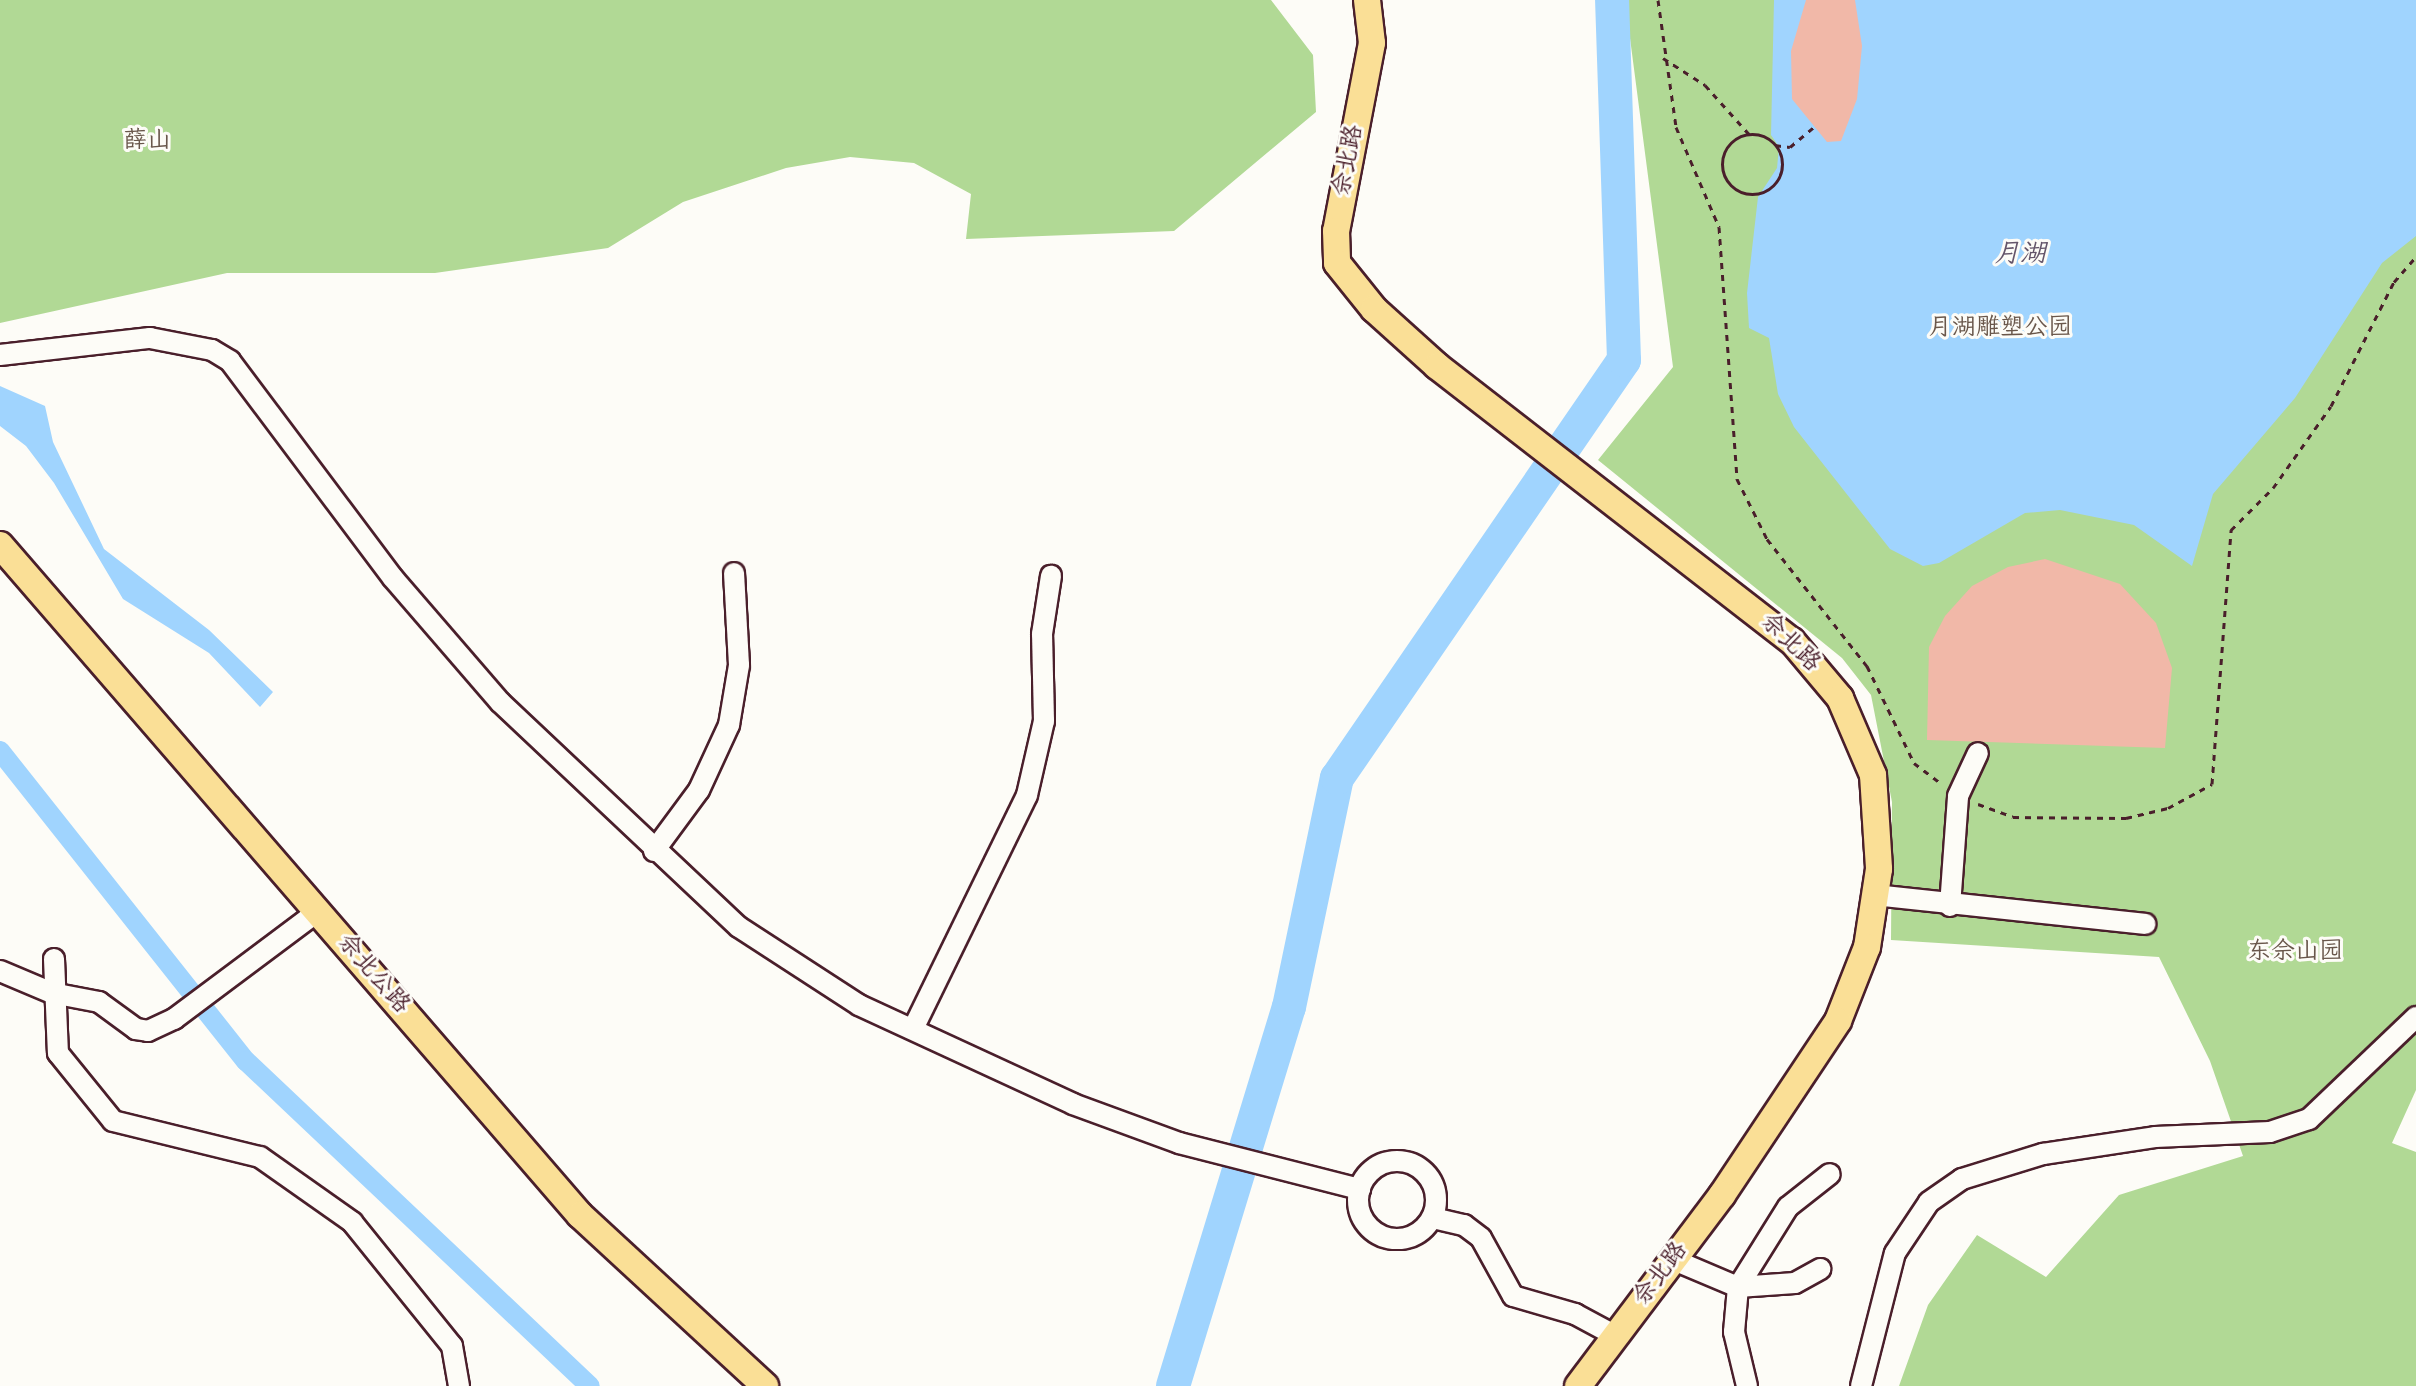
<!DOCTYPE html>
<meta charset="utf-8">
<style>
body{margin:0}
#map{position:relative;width:2416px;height:1386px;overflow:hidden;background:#fdfcf7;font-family:Dekko,"LXGW WenKai TC",sans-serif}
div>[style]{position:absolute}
.green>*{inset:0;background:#b1d995}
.water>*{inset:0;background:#a0d4fe}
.canal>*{height:20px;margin:-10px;padding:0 10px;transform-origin:10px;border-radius:10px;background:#a0d4fe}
.river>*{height:34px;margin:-17px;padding:0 17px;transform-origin:17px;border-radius:17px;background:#a0d4fe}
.building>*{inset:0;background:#f1b8a8}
.path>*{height:3px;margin-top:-1.5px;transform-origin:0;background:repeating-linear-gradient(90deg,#4a1f2b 0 6px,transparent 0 12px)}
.path>.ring{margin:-1.5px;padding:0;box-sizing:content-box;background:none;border:3px solid #4a1f2b;border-radius:50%}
.roads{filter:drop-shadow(2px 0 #4a1f2b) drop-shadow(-2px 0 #4a1f2b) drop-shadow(0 2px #4a1f2b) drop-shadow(0 -2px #4a1f2b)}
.minor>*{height:20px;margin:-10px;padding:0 10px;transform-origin:10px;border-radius:10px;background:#fdfcf7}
.minor>.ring{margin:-10px;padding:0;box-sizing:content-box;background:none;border:20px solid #fdfcf7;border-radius:50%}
.major>*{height:26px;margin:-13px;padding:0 13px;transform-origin:13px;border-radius:13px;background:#fadf96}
span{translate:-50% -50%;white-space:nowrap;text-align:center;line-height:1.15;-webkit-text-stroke:6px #fdfcf7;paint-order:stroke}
.park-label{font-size:24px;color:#69574b}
.street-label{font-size:24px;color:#4a1f2b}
.water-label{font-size:26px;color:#64556a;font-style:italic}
</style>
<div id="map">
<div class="green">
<i style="clip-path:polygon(0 0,1271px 0,1313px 55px,1316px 112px,1174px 231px,966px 239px,971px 194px,914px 163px,850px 157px,786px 168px,683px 202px,608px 248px,435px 273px,227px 273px,0 323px)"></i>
<i style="clip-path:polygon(1625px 0,2416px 0,2416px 1090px,2392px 1143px,2416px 1152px,2416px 1386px,1899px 1386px,1928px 1305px,1977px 1235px,2046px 1277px,2119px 1195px,2243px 1156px,2210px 1061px,2159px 957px,1891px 940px,1892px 802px,1871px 695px,1842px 658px,1598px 460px,1673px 367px)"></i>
</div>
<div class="water">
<i style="clip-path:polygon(1774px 0,2416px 0,2416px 236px,2382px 263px,2295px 398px,2213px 494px,2192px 566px,2134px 525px,2060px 510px,2025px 513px,1939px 563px,1923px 566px,1890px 549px,1794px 427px,1778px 394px,1769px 338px,1749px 328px,1747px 293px,1758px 197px,1777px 168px,1779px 147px,1771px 135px)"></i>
<i style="clip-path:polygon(0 386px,45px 406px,53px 442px,104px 549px,209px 630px,273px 692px,260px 707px,209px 653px,123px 599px,54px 483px,26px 446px,0 426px)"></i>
</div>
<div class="canal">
<i style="left:0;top:751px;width:396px;rotate:51.6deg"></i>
<i style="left:246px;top:1061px;width:473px;rotate:43.4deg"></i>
</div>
<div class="river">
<i style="left:1173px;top:1386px;width:396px;rotate:-73deg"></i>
<i style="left:1289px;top:1007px;width:234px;rotate:-78.2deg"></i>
<i style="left:1337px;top:778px;width:507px;rotate:-55.53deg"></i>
<i style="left:1624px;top:360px;width:360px;rotate:-91.9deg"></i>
</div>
<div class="building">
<i style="clip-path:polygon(1806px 0,1855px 0,1862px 46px,1857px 99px,1841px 141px,1827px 142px,1792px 99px,1791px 51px)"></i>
<i style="clip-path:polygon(2045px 559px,2120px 584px,2156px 623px,2172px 668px,2165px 748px,1927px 740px,1929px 647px,1945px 616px,1972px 586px,2008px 567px)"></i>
</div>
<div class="path">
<i style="left:1658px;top:0;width:128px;rotate:81.9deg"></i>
<i style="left:1676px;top:127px;width:109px;rotate:66.7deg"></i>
<i style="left:1719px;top:227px;width:253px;rotate:85.9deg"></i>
<i style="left:1737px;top:479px;width:67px;rotate:63.4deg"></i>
<i style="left:1767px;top:539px;width:162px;rotate:51.8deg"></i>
<i style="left:1867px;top:666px;width:108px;rotate:64.1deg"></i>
<i style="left:1914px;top:763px;width:34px;rotate:37deg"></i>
<i style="left:1663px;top:58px;width:50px;rotate:32.7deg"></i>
<i style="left:1705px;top:85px;width:66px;rotate:48.1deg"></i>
<i class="ring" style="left:1722px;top:134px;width:57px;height:57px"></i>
<i style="left:1775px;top:145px;width:15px;rotate:8deg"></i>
<i style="left:1790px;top:147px;width:31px;rotate:-40deg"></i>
<i style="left:1978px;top:804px;width:37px;rotate:20deg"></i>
<i style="left:2013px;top:817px;width:113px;rotate:0.5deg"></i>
<i style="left:2126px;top:818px;width:43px;rotate:-13.4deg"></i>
<i style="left:2168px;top:808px;width:50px;rotate:-28.6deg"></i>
<i style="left:2212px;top:784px;width:255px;rotate:-85.7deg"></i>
<i style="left:2231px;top:530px;width:59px;rotate:-45deg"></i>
<i style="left:2273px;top:488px;width:100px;rotate:-54.7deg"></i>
<i style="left:2331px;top:406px;width:139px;rotate:-63.1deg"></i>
<i style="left:2394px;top:282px;width:33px;rotate:-49deg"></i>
</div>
<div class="roads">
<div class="minor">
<i style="left:0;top:355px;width:151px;rotate:-6.5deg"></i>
<i style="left:150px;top:338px;width:63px;rotate:11deg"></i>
<i style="left:212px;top:350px;width:21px;rotate:31deg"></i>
<i style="left:230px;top:361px;width:271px;rotate:53.1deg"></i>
<i style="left:393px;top:578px;width:164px;rotate:49.2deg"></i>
<i style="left:500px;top:702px;width:328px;rotate:43.3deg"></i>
<i style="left:739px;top:927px;width:143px;rotate:33deg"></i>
<i style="left:859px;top:1005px;width:236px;rotate:24.8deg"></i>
<i style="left:1073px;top:1104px;width:113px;rotate:20.2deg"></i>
<i style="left:1179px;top:1143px;width:187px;rotate:14.3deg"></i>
<i style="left:654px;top:851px;width:76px;rotate:-53.6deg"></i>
<i style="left:699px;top:790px;width:72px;rotate:-65.2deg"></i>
<i style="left:729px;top:725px;width:61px;rotate:-80.5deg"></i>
<i style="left:739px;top:665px;width:92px;rotate:-93.1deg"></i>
<i style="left:1875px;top:895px;width:272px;rotate:6.1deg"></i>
<i style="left:1950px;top:906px;width:110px;rotate:-85.8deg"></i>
<i style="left:1958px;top:796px;width:47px;rotate:-65.1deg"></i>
<i style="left:54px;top:959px;width:94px;rotate:87.6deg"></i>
<i style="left:58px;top:1053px;width:87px;rotate:51deg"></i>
<i style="left:113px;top:1121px;width:151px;rotate:13.8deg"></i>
<i style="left:260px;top:1157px;width:113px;rotate:35.2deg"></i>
<i style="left:352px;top:1222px;width:159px;rotate:51.1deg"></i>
<i style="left:452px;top:1346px;width:41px;rotate:80.1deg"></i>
<i style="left:0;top:971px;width:56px;rotate:22.9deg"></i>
<i style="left:52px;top:993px;width:48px;rotate:10.8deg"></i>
<i style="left:99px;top:1002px;width:46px;rotate:36.1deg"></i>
<i style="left:136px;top:1029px;width:12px;rotate:9deg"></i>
<i style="left:148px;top:1031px;width:29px;rotate:-25deg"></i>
<i style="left:174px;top:1019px;width:179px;rotate:-36.8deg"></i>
<i style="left:913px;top:1029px;width:260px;rotate:-64deg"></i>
<i style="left:1027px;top:795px;width:76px;rotate:-77.1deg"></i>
<i style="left:1044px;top:721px;width:87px;rotate:-91.3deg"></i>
<i style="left:1042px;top:634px;width:59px;rotate:-81.2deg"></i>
<i class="ring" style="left:1358px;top:1161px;width:58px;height:58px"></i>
<i style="left:1433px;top:1218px;width:32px;rotate:13deg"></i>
<i style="left:1464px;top:1225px;width:21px;rotate:37deg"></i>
<i style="left:1481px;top:1238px;width:66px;rotate:61.1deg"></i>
<i style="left:1513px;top:1296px;width:65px;rotate:16.2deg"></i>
<i style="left:1575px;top:1314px;width:47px;rotate:28.2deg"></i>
<i style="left:1674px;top:1260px;width:69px;rotate:22.9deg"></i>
<i style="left:1738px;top:1287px;width:57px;rotate:-4deg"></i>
<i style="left:1795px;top:1283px;width:29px;rotate:-29deg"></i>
<i style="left:1747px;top:1386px;width:56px;rotate:-103.5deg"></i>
<i style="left:1734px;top:1332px;width:45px;rotate:-84.9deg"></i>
<i style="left:1738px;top:1287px;width:94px;rotate:-58deg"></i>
<i style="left:1788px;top:1207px;width:53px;rotate:-38.2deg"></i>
<i style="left:1861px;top:1386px;width:137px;rotate:-75.7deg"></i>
<i style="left:1895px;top:1253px;width:61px;rotate:-56.3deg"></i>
<i style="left:1929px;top:1202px;width:40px;rotate:-34.9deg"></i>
<i style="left:1962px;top:1179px;width:85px;rotate:-17.2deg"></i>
<i style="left:2043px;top:1154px;width:113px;rotate:-8.6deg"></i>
<i style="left:2155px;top:1137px;width:115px;rotate:-2.5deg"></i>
<i style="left:2270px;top:1132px;width:41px;rotate:-18.4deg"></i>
<i style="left:2309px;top:1119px;width:148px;rotate:-43.6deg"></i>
</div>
<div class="major">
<i style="left:1367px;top:0;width:43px;rotate:83.4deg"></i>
<i style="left:1372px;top:43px;width:191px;rotate:100.8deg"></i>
<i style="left:1336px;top:231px;width:32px;rotate:88deg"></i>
<i style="left:1337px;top:263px;width:59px;rotate:51.2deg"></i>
<i style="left:1374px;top:309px;width:85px;rotate:42.1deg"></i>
<i style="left:1437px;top:366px;width:449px;rotate:37.8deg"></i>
<i style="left:1792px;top:641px;width:75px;rotate:49.9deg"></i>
<i style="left:1840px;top:698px;width:84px;rotate:66.8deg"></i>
<i style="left:1873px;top:775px;width:94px;rotate:86.3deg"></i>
<i style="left:1879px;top:869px;width:79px;rotate:98.7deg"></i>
<i style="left:1867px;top:947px;width:79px;rotate:111.4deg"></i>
<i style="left:1838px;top:1021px;width:209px;rotate:123.7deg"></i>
<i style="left:1722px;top:1195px;width:239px;rotate:127deg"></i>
<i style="left:0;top:545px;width:886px;rotate:49.12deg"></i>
<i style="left:580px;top:1215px;width:252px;rotate:42.7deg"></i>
</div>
</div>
<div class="park-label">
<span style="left:147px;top:143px">薛山</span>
<span style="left:2000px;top:330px">月湖雕塑公园</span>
<span style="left:2295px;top:954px">东佘山园</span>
</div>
<div class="street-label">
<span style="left:1350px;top:161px;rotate:-79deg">佘北路</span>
<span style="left:1789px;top:644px;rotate:44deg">佘北路</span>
<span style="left:372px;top:975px;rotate:49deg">佘北公路</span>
<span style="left:1662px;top:1275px;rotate:-53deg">佘北路</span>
</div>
<div class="water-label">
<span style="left:2020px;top:256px">月湖</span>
</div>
</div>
